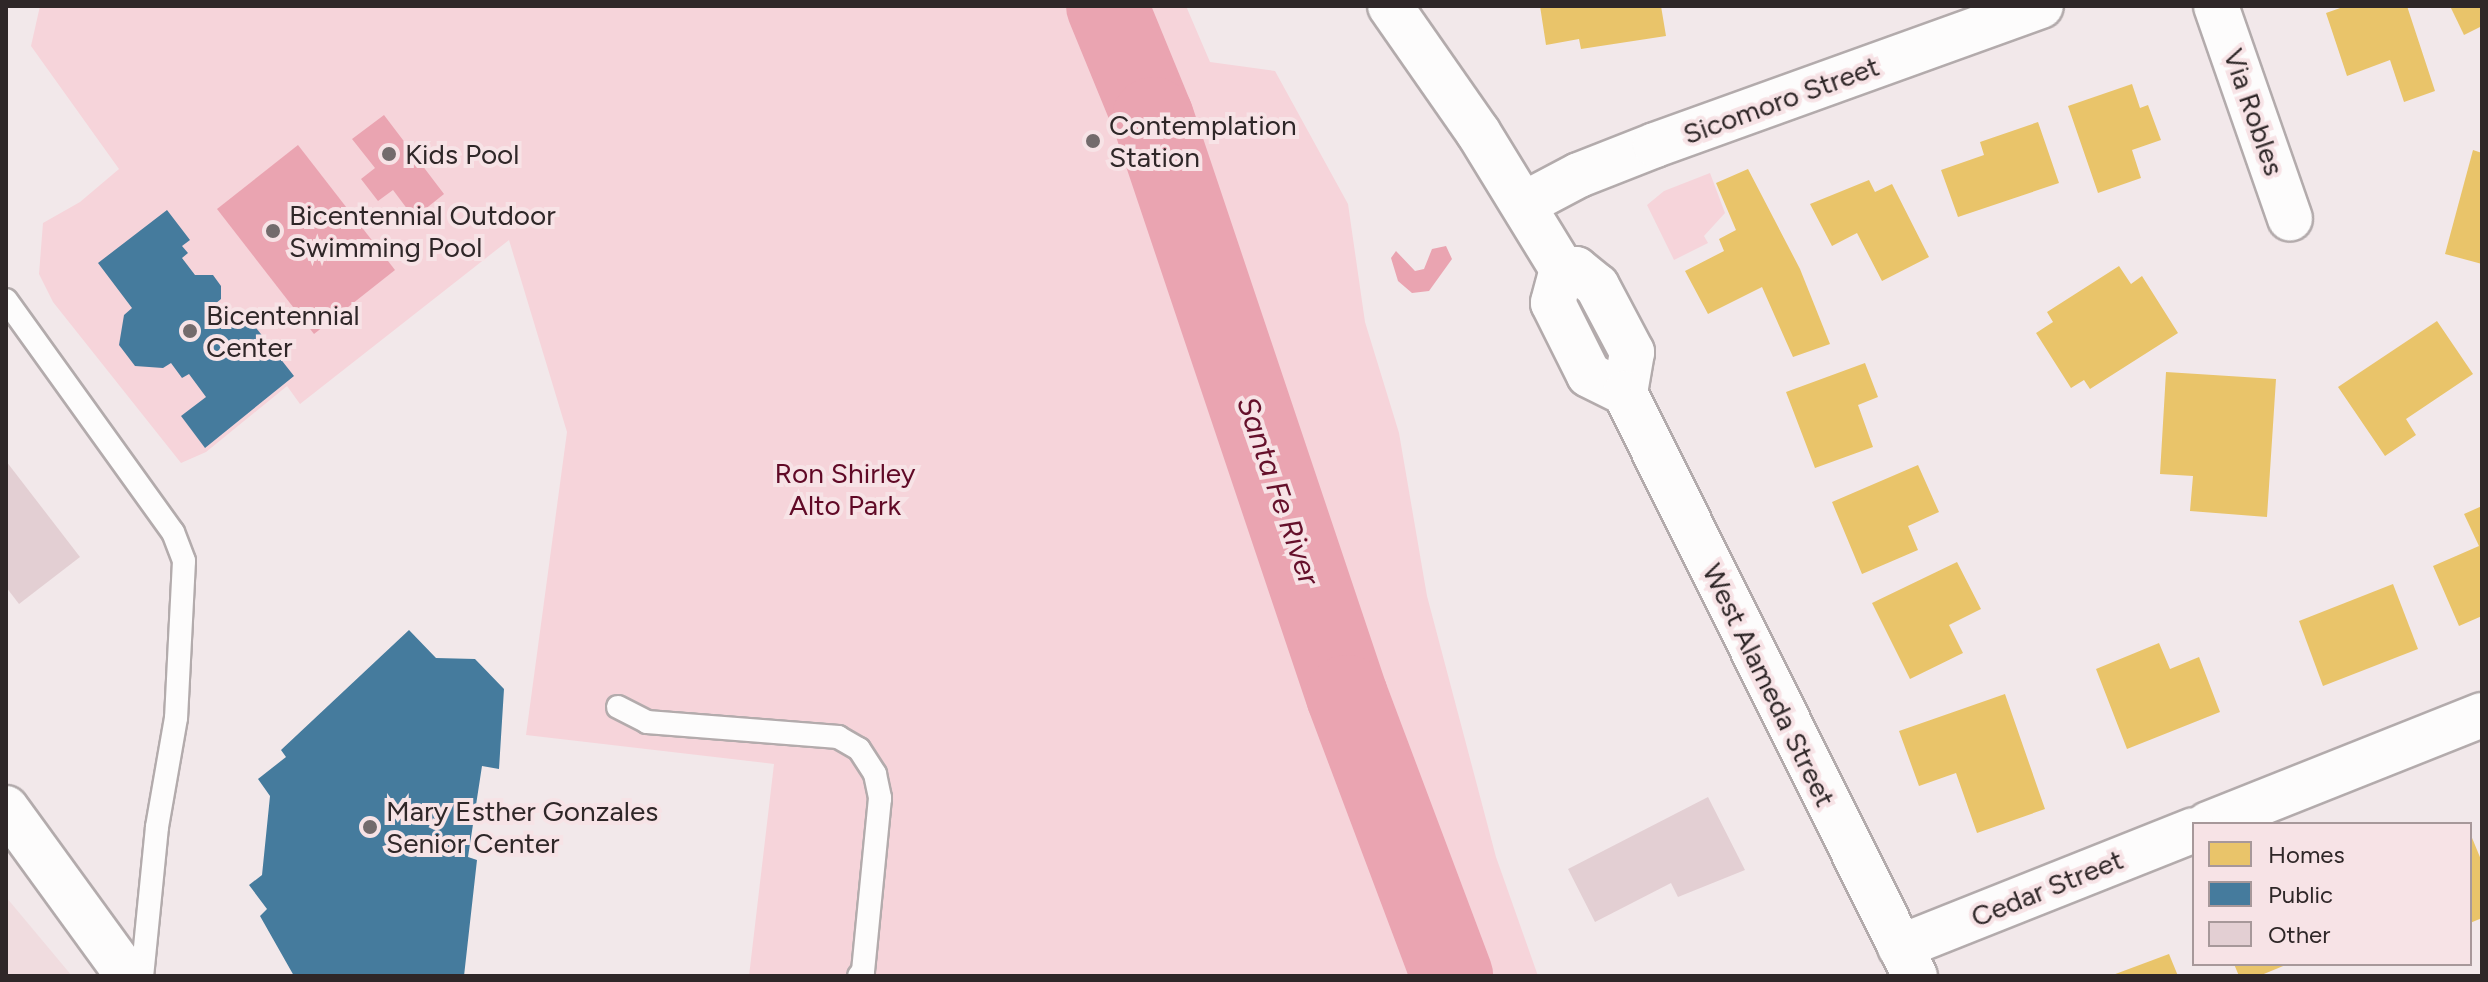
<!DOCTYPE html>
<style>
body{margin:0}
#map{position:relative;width:2488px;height:982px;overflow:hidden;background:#f2e8ea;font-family:Figtree,sans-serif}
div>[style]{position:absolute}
.built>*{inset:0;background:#f0dcdf}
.green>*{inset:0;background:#f6d4da}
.water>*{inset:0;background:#eaa4b1}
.homes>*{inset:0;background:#e9c46a}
.public>*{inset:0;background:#457b9d}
.river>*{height:82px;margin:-41px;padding:0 41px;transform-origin:41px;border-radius:41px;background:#eaa4b1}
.building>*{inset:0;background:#e3cfd3}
.roads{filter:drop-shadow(2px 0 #b3abac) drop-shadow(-2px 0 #b3abac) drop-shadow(0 2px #b3abac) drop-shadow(0 -2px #b3abac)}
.service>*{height:22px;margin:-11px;padding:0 11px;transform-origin:11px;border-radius:11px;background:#fdfcfc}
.minor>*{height:44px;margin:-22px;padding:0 22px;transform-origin:22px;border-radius:22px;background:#fdfcfc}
.tertiary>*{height:44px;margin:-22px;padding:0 22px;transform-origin:22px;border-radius:22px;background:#fdfcfc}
.dots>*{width:22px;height:22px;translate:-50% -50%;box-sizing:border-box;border:4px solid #f7e3e6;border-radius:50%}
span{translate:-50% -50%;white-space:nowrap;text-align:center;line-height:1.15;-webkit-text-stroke:8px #f7e3e6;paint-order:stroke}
.street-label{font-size:28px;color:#2f2728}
.poi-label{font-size:28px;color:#2f2728}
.left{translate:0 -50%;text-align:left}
.park-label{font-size:28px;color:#600926}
.water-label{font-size:30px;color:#65102b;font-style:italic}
.frame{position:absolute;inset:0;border:8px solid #2f2728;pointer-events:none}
.legend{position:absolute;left:2192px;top:822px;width:280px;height:144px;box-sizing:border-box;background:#f7e3e6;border:2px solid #a7989a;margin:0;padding:10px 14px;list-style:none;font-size:24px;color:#2f2728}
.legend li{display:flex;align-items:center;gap:16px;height:40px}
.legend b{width:40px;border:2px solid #a7989a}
</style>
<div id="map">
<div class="built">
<i style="clip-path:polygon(6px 897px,72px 976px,6px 976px)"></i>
</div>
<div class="green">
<i style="clip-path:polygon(40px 6px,1186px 6px,1210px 62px,1275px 71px,1348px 204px,1365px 322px,1399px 433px,1427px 596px,1496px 857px,1538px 976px,749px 976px,774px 764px,526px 735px,567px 432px,509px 240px,300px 404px,287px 386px,206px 452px,181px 463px,53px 302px,39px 274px,43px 223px,80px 202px,119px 169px,31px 46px)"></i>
<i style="clip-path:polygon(1710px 173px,1725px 213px,1704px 236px,1708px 243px,1674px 260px,1647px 205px,1664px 191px)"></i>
</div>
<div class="water">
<i style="clip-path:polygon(384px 115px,444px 194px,414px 218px,393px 190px,378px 201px,361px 179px,375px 168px,352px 139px)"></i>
<i style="clip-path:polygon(298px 145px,395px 270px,314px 334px,217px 209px)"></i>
<i style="clip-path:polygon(1446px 246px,1452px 259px,1429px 291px,1412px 293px,1398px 281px,1391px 258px,1396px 251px,1415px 271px,1424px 269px,1432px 249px)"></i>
</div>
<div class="homes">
<i style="clip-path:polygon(1540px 6px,1661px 6px,1666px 36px,1581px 49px,1579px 39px,1546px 45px)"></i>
<i style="clip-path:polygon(2346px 6px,2407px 6px,2435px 91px,2404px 102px,2390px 60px,2347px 76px,2326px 13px)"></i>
<i style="clip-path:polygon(2450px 6px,2482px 6px,2482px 26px,2464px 35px)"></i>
<i style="clip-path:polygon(2132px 84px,2140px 108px,2148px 105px,2161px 140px,2132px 150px,2141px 178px,2098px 193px,2068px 106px)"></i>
<i style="clip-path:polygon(2038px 122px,2059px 183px,1958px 217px,1941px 170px,1984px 155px,1980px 142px)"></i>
<i style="clip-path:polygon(2473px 150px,2482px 153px,2482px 264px,2445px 254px)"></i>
<i style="clip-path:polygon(1748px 169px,1800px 269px,1830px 344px,1793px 357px,1762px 287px,1708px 314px,1685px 271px,1724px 251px,1719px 239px,1736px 230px,1716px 183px)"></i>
<i style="clip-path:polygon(1869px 180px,1875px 192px,1892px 184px,1929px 257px,1882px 281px,1857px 233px,1832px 246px,1810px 204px)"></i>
<i style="clip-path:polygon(2119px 266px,2131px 284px,2142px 276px,2178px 333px,2090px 389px,2084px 380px,2071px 388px,2036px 333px,2053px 322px,2047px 312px)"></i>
<i style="clip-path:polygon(2437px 321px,2473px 374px,2406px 419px,2416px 435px,2385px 456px,2338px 387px)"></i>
<i style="clip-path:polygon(1865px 363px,1878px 397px,1858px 405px,1873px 447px,1815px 468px,1786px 392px)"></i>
<i style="clip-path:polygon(2166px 372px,2276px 379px,2267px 517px,2190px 511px,2193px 476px,2160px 474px)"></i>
<i style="clip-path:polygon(1918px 465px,1939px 512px,1908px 526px,1918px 550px,1862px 574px,1832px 502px)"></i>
<i style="clip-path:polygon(2482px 506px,2482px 616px,2459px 626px,2433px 566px,2479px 546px,2464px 514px)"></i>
<i style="clip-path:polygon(1957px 562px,1981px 609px,1949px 625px,1963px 653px,1910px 679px,1872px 603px)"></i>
<i style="clip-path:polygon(2393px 584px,2418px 649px,2323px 686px,2299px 621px)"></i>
<i style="clip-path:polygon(2159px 643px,2170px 669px,2199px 657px,2220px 712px,2127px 749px,2096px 669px)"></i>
<i style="clip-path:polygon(2005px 694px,2045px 809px,1977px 833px,1956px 773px,1919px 786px,1899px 731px)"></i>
<i style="clip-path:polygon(2470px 833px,2482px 862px,2482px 918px,2470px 923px)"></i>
<i style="clip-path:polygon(2169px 954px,2178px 976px,2110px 976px)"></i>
<i style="clip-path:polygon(2234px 964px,2288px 964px,2259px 976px,2239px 976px)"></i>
</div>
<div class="public">
<i style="clip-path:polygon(167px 210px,190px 240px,182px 246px,188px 253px,182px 258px,195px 275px,213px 275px,221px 286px,221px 299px,215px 304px,226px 319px,233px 314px,242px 325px,249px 319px,294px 376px,205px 448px,181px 416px,206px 397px,189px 374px,182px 378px,171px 363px,163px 368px,135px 366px,119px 345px,124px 315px,132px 308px,98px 263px)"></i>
<i style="clip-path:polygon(409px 630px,436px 658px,475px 659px,504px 689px,499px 769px,482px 766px,468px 857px,477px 860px,464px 976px,294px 976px,260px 916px,267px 909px,249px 885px,262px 875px,270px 796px,258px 779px,286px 757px,281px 750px)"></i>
</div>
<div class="river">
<i style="left:1107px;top:6px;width:121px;rotate:67.7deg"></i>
<i style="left:1153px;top:118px;width:610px;rotate:71.45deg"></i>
<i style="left:1347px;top:696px;width:299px;rotate:69.4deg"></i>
</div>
<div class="building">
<i style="clip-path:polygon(6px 461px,80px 557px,19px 604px,6px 587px)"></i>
<i style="clip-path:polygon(1708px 797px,1745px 870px,1678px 897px,1671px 883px,1595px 922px,1568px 869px)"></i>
</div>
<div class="roads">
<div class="service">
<i style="left:6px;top:300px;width:286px;rotate:54.3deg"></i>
<i style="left:173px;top:532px;width:31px;rotate:69deg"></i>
<i style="left:184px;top:561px;width:157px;rotate:92.9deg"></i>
<i style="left:176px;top:718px;width:111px;rotate:99.9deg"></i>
<i style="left:157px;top:827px;width:150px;rotate:95.7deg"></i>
<i style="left:618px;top:707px;width:33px;rotate:27deg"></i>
<i style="left:647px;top:722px;width:192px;rotate:4.5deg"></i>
<i style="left:838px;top:737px;width:24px;rotate:30deg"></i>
<i style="left:859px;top:749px;width:30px;rotate:57deg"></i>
<i style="left:875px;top:774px;width:25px;rotate:78deg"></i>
<i style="left:880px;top:798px;width:174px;rotate:95.6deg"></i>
<i style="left:863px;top:971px;width:6px;rotate:129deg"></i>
</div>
<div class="minor">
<i style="left:2216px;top:6px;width:225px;rotate:70.8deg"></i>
<i style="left:1524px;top:204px;width:62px;rotate:-27.8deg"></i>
<i style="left:1579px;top:175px;width:82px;rotate:-21.5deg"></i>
<i style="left:1655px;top:145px;width:410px;rotate:-19.8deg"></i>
<i style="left:6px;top:808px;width:208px;rotate:54deg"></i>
<i style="left:2208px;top:824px;width:295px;rotate:-21.7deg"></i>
<i style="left:1900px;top:947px;width:316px;rotate:-21.7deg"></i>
</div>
<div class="tertiary">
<i style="left:1390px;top:6px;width:154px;rotate:55.1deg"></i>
<i style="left:1478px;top:132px;width:161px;rotate:58.5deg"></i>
<i style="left:1562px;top:269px;width:14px"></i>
<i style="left:1576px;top:269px;width:27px;rotate:39deg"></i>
<i style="left:1597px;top:286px;width:75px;rotate:62.1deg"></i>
<i style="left:1632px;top:352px;width:42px;rotate:99.7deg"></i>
<i style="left:1562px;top:269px;width:35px;rotate:105deg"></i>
<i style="left:1553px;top:303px;width:80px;rotate:63.4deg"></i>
<i style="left:1589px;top:375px;width:40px;rotate:26.6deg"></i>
<i style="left:1625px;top:393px;width:651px;rotate:63.55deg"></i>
</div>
</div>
<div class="dots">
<i style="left:1093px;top:141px;background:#736b6c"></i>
<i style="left:389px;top:154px;background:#736b6c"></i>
<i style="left:273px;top:231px;background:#736b6c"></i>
<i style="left:190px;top:331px;background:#736b6c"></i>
<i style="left:370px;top:827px;background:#736b6c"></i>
</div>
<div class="street-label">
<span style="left:1781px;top:100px;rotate:-20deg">Sicomoro Street</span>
<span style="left:2254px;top:112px;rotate:71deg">Via Robles</span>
<span style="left:1769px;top:685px;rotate:64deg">West Alameda Street</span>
<span style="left:2047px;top:888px;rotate:-22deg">Cedar Street</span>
</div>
<div class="poi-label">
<span class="left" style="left:1109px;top:141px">Contemplation<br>Station</span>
<span class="left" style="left:405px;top:154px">Kids Pool</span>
<span class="left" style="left:289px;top:231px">Bicentennial Outdoor<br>Swimming Pool</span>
<span class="left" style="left:206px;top:331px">Bicentennial<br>Center</span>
<span class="left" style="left:386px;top:827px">Mary Esther Gonzales<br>Senior Center</span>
</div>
<div class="park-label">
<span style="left:845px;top:489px">Ron Shirley<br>Alto Park</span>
</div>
<div class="water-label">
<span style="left:1278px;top:491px;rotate:71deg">Santa Fe River</span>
</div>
<div class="frame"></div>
<ul class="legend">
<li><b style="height:22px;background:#e9c46a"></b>Homes</li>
<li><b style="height:22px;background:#457b9d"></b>Public</li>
<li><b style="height:22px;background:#e3cfd3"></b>Other</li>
</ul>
</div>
